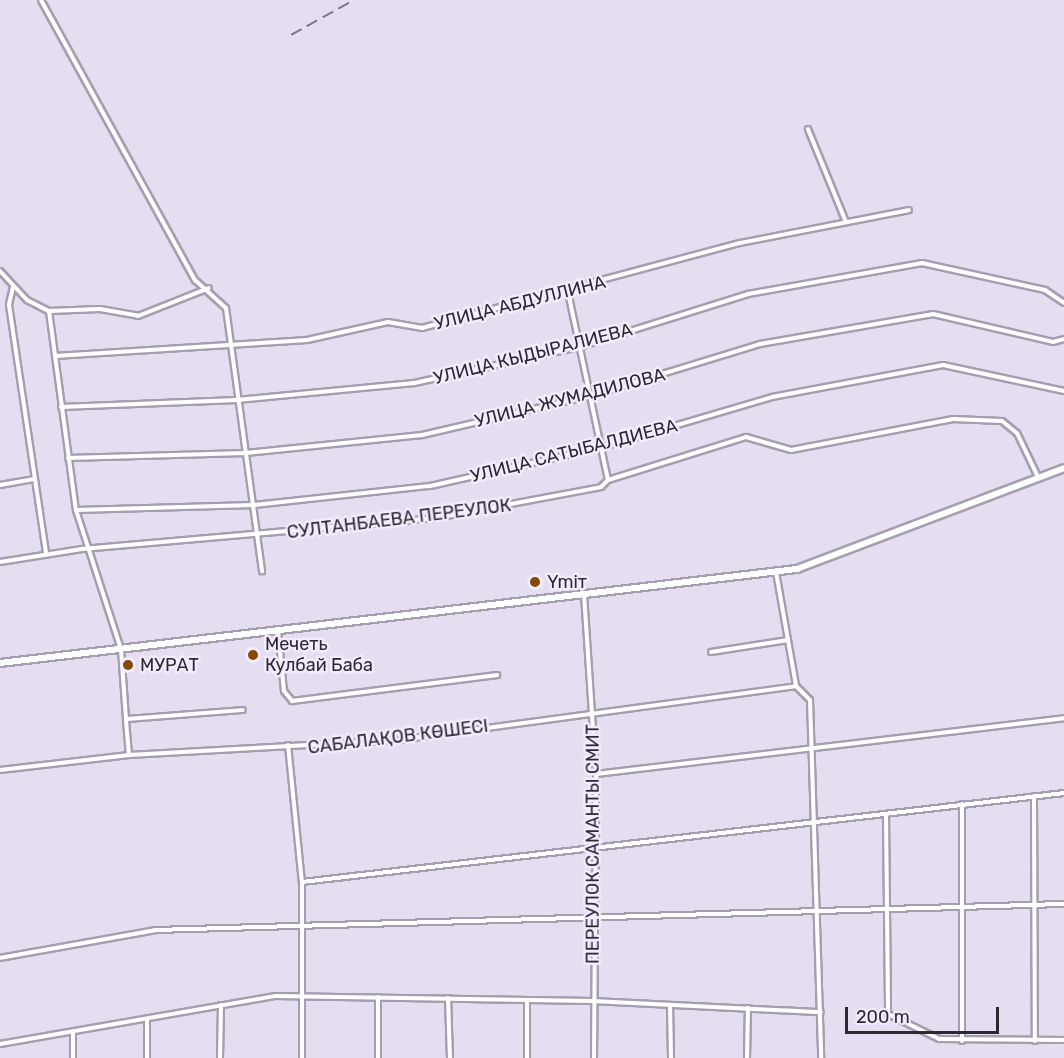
<!DOCTYPE html>
<meta charset="utf-8">
<style>
body{margin:0}
#map{position:relative;width:1064px;height:1058px;overflow:hidden;background:#e5def1;font-family:Rubik,sans-serif}
div>[style]{position:absolute}
.roads{filter:drop-shadow(2px 0 #a59eb0) drop-shadow(-2px 0 #a59eb0) drop-shadow(0 2px #a59eb0) drop-shadow(0 -2px #a59eb0)}
.street>*{height:4px;margin:-2px;padding:0 2px;transform-origin:2px;border-radius:2px;background:#fff}
.secondary>*{height:6px;margin:-3px;padding:0 3px;transform-origin:3px;border-radius:3px;background:#fff}
.rail>*{height:1.5px;margin-top:-0.75px;transform-origin:0;background:repeating-linear-gradient(90deg,#7c7784 0 12px,transparent 0 18px)}
.dots>*{width:16px;height:16px;translate:-50% -50%;box-sizing:border-box;border:3px solid #f3ebff;border-radius:50%}
span{translate:-50% -50%;white-space:nowrap;text-align:center;line-height:1.15;-webkit-text-stroke:5px #f3ebff;paint-order:stroke}
.street-label{font-size:18px;color:#2c2930}
.poi-label{font-size:18px;color:#2c2930}
.left{translate:0 -50%;text-align:left}
.scale{position:absolute;left:845px;top:1007px;width:154px;height:27px;box-sizing:border-box;border:3px solid #2c2930;border-top:0;padding-left:8px;font-size:18px;line-height:21px;white-space:nowrap;color:#2c2930;-webkit-text-stroke:4px #f3ebff;paint-order:stroke}
</style>
<div id="map">
<div class="roads">
<div class="street">
<i style="left:41px;top:0;width:320px;rotate:61.2deg"></i>
<i style="left:195px;top:280px;width:42px;rotate:42.1deg"></i>
<i style="left:226px;top:308px;width:266px;rotate:82.2deg"></i>
<i style="left:808px;top:129px;width:100px;rotate:67.8deg"></i>
<i style="left:0;top:271px;width:40px;rotate:47deg"></i>
<i style="left:27px;top:300px;width:25px;rotate:27deg"></i>
<i style="left:49px;top:311px;width:51px;rotate:-2.2deg"></i>
<i style="left:100px;top:309px;width:39px;rotate:10deg"></i>
<i style="left:138px;top:316px;width:76px;rotate:-21.5deg"></i>
<i style="left:13px;top:287px;width:18px;rotate:103deg"></i>
<i style="left:9px;top:305px;width:252px;rotate:81.5deg"></i>
<i style="left:568px;top:292px;width:192px;rotate:78deg"></i>
<i style="left:49px;top:311px;width:201px;rotate:82.3deg"></i>
<i style="left:76px;top:510px;width:146px;rotate:72.1deg"></i>
<i style="left:121px;top:649px;width:70px;rotate:85.9deg"></i>
<i style="left:55px;top:356px;width:253px;rotate:-3.6deg"></i>
<i style="left:307px;top:340px;width:83px;rotate:-12.5deg"></i>
<i style="left:388px;top:322px;width:35px;rotate:10deg"></i>
<i style="left:422px;top:328px;width:329px;rotate:-15deg"></i>
<i style="left:740px;top:243px;width:172px;rotate:-11deg"></i>
<i style="left:61px;top:407px;width:176px;rotate:-2.3deg"></i>
<i style="left:237px;top:400px;width:178px;rotate:-5.5deg"></i>
<i style="left:414px;top:383px;width:169px;rotate:-12.3deg"></i>
<i style="left:579px;top:347px;width:177px;rotate:-17.4deg"></i>
<i style="left:748px;top:294px;width:177px;rotate:-10.1deg"></i>
<i style="left:922px;top:263px;width:126px;rotate:12.4deg"></i>
<i style="left:1045px;top:290px;width:23px;rotate:34deg"></i>
<i style="left:68px;top:458px;width:178px;rotate:-1.6deg"></i>
<i style="left:246px;top:453px;width:177px;rotate:-5.8deg"></i>
<i style="left:422px;top:435px;width:172px;rotate:-13.1deg"></i>
<i style="left:590px;top:396px;width:178px;rotate:-17deg"></i>
<i style="left:760px;top:344px;width:176px;rotate:-9.8deg"></i>
<i style="left:933px;top:314px;width:123px;rotate:13.1deg"></i>
<i style="left:1053px;top:342px;width:11px;rotate:-15deg"></i>
<i style="left:0;top:485px;width:34px;rotate:-10deg"></i>
<i style="left:76px;top:510px;width:178px;rotate:-1.6deg"></i>
<i style="left:254px;top:505px;width:177px;rotate:-6.2deg"></i>
<i style="left:430px;top:486px;width:173px;rotate:-12.7deg"></i>
<i style="left:599px;top:448px;width:180px;rotate:-16.4deg"></i>
<i style="left:772px;top:397px;width:174px;rotate:-10.6deg"></i>
<i style="left:943px;top:365px;width:124px;rotate:12.1deg"></i>
<i style="left:0;top:562px;width:83px;rotate:-9deg"></i>
<i style="left:82px;top:549px;width:355px;rotate:-5deg"></i>
<i style="left:436px;top:518px;width:168px;rotate:-10.6deg"></i>
<i style="left:601px;top:487px;width:10px;rotate:-45deg"></i>
<i style="left:608px;top:480px;width:145px;rotate:-17.3deg"></i>
<i style="left:746px;top:437px;width:47px;rotate:16.1deg"></i>
<i style="left:791px;top:450px;width:165px;rotate:-10.8deg"></i>
<i style="left:953px;top:419px;width:49px;rotate:2.3deg"></i>
<i style="left:1002px;top:421px;width:19px;rotate:39deg"></i>
<i style="left:1017px;top:433px;width:49px;rotate:64.5deg"></i>
<i style="left:776px;top:572px;width:116px;rotate:80deg"></i>
<i style="left:796px;top:686px;width:20px;rotate:45deg"></i>
<i style="left:810px;top:700px;width:358px;rotate:88.2deg"></i>
<i style="left:584px;top:594px;width:180px;rotate:86.2deg"></i>
<i style="left:596px;top:774px;width:284px;rotate:90.4deg"></i>
<i style="left:278px;top:631px;width:60px;rotate:84.3deg"></i>
<i style="left:284px;top:691px;width:13px;rotate:51deg"></i>
<i style="left:292px;top:701px;width:207px;rotate:-7.2deg"></i>
<i style="left:711px;top:652px;width:78px;rotate:-8.9deg"></i>
<i style="left:288px;top:745px;width:138px;rotate:84.2deg"></i>
<i style="left:302px;top:882px;width:176px;rotate:90deg"></i>
<i style="left:129px;top:755px;width:36px;rotate:-95deg"></i>
<i style="left:126px;top:719px;width:117px;rotate:-4.4deg"></i>
<i style="left:0;top:770px;width:130px;rotate:-6.6deg"></i>
<i style="left:129px;top:755px;width:269px;rotate:-3.2deg"></i>
<i style="left:398px;top:740px;width:402px;rotate:-7.7deg"></i>
<i style="left:596px;top:774px;width:471px;rotate:-6.8deg"></i>
<i style="left:1034px;top:796px;width:245px;rotate:89.8deg"></i>
<i style="left:962px;top:804px;width:237px;rotate:90deg"></i>
<i style="left:886px;top:815px;width:199px;rotate:89.4deg"></i>
<i style="left:888px;top:1014px;width:57px;rotate:26.1deg"></i>
<i style="left:939px;top:1039px;width:125px;rotate:0.5deg"></i>
<i style="left:302px;top:882px;width:767px;rotate:-6.66deg"></i>
<i style="left:0;top:958px;width:158px;rotate:-10.2deg"></i>
<i style="left:155px;top:930px;width:909px;rotate:-1.64deg"></i>
<i style="left:448px;top:998px;width:60px;rotate:88.1deg"></i>
<i style="left:670px;top:1005px;width:53px;rotate:88.9deg"></i>
<i style="left:147px;top:1020px;width:38px;rotate:90deg"></i>
<i style="left:0;top:1044px;width:280px;rotate:-9.9deg"></i>
<i style="left:276px;top:996px;width:316px;rotate:0.9deg"></i>
<i style="left:592px;top:1001px;width:229px;rotate:2.8deg"></i>
<i style="left:73px;top:1058px;width:26px;rotate:-90deg"></i>
<i style="left:220px;top:1058px;width:53px;rotate:-88.9deg"></i>
<i style="left:378px;top:1058px;width:61px;rotate:-90deg"></i>
<i style="left:527px;top:1058px;width:58px;rotate:-90deg"></i>
<i style="left:747px;top:1058px;width:50px;rotate:-88.9deg"></i>
</div>
<div class="secondary">
<i style="left:0;top:663px;width:803px;rotate:-6.73deg"></i>
<i style="left:797px;top:569px;width:285px;rotate:-20.7deg"></i>
</div>
</div>
<div class="rail">
<i style="left:291px;top:35px;width:72px;rotate:-29.1deg"></i>
</div>
<div class="dots">
<i style="left:535px;top:582px;background:#844b00"></i>
<i style="left:253px;top:655px;background:#844b00"></i>
<i style="left:128px;top:665px;background:#844b00"></i>
</div>
<div class="street-label">
<span style="left:520px;top:303px;rotate:-14deg">УЛИЦА АБДУЛЛИНА</span>
<span style="left:533px;top:354px;rotate:-14deg">УЛИЦА КЫДЫРАЛИЕВА</span>
<span style="left:570px;top:398px;rotate:-14deg">УЛИЦА ЖУМАДИЛОВА</span>
<span style="left:574px;top:451px;rotate:-14deg">УЛИЦА САТЫБАЛДИЕВА</span>
<span style="left:399px;top:519px;rotate:-7deg">СУЛТАНБАЕВА ПЕРЕУЛОК</span>
<span style="left:398px;top:737px;rotate:-7deg">САБАЛАҚОВ КӨШЕСІ</span>
<span style="left:593px;top:844px;rotate:-90deg">ПЕРЕУЛОК САМАНТЫ СМИТ</span>
</div>
<div class="poi-label">
<span class="left" style="left:547px;top:582px">Ymiт</span>
<span class="left" style="left:265px;top:655px">Мечеть<br>Кулбай Баба</span>
<span class="left" style="left:140px;top:665px">МУРАТ</span>
</div>
<div class="scale">200 m</div>
</div>
